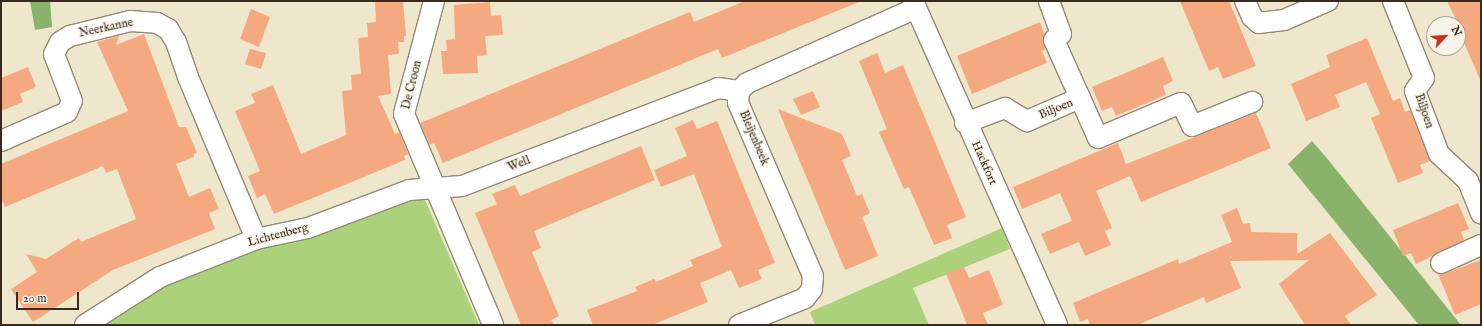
<!DOCTYPE html>
<style>
body{margin:0}
#map{position:relative;width:1482px;height:326px;overflow:hidden;background:#efe7cc;font-family:"IM FELL English",serif}
div>[style]{position:absolute}
.green>*{inset:0;background:#acd17b}
.forest>*{inset:0;background:#89b36b}
.building>*{inset:0;background:#f5a980}
.roads{filter:drop-shadow(1px 0 #958875) drop-shadow(-1px 0 #958875) drop-shadow(0 1px #958875) drop-shadow(0 -1px #958875)}
.minor>*{height:20px;margin:-10px;padding:0 10px;transform-origin:10px;border-radius:10px;background:#fff}
span{translate:-50% -50%;white-space:nowrap;text-align:center;line-height:1.15;-webkit-text-stroke:3.5px #f7f3e8;paint-order:stroke}
.street-label{font-size:12px;color:#3b2a1e}
.frame{position:absolute;inset:0;border:2px solid #3b2a1e;pointer-events:none}
.north{position:absolute;left:1426px;top:16px;width:40px;height:40px;box-sizing:border-box;background:#f7f3e8;border:1px solid #aca397;border-radius:50%;rotate:65deg;font-size:11px;font-weight:700;line-height:16px;text-align:center;color:#3b2a1e}
.north::after{content:'';display:block;margin:auto;width:14px;height:18px;background:#c8321e;clip-path:polygon(50% 0,100% 100%,50% 72%,0 100%)}
.scale{position:absolute;left:16px;top:292px;width:63px;height:18px;box-sizing:border-box;border:2px solid #3b2a1e;border-top:0;padding-left:5px;font-size:12px;line-height:14px;white-space:nowrap;color:#3b2a1e;-webkit-text-stroke:3px #f7f3e8;paint-order:stroke}
</style>
<div id="map">
<div class="green">
<i style="clip-path:polygon(423px 195px,479px 325px,88px 325px,134px 294px,268px 239px)"></i>
<i style="clip-path:polygon(1002px 228px,1010px 249px,913px 288px,929px 325px,815px 325px,810px 312px)"></i>
</div>
<div class="forest">
<i style="clip-path:polygon(30px 1px,50px 1px,52px 27px,35px 30px)"></i>
<i style="clip-path:polygon(1312px 141px,1326px 157px,1461px 325px,1419px 325px,1288px 164px)"></i>
</div>
<div class="building">
<i style="clip-path:polygon(375px 1px,403px 1px,406px 36px,404px 36px,404px 42px,398px 42px,399px 54px,388px 55px,391px 94px,378px 96px,395px 134px,399px 132px,408px 154px,404px 156px,405px 160px,274px 214px,265px 194px,257px 198px,248px 176px,260px 171px,235px 111px,255px 103px,251px 94px,273px 85px,301px 154px,346px 135px,342px 91px,352px 90px,351px 75px,361px 74px,358px 38px,368px 37px,367px 23px,376px 22px)"></i>
<i style="clip-path:polygon(745px 1px,859px 2px,722px 58px,718px 49px,443px 163px,434px 143px,430px 145px,420px 123px,690px 12px,694px 22px)"></i>
<i style="clip-path:polygon(1180px 1px,1229px 1px,1256px 66px,1223px 79px,1218px 67px,1209px 71px)"></i>
<i style="clip-path:polygon(1447px 1px,1481px 1px,1481px 82px,1458px 29px,1458px 24px)"></i>
<i style="clip-path:polygon(490px 2px,491px 16px,501px 15px,503px 35px,485px 36px,487px 55px,477px 56px,478px 73px,443px 74px,441px 51px,447px 51px,446px 40px,455px 39px,454px 5px)"></i>
<i style="clip-path:polygon(251px 9px,270px 17px,259px 47px,240px 39px)"></i>
<i style="clip-path:polygon(1040px 22px,1044px 34px,1046px 49px,1042px 51px,1047px 63px,972px 94px,957px 56px)"></i>
<i style="clip-path:polygon(144px 34px,179px 127px,186px 127px,197px 153px,194px 154px,194px 157px,176px 164px,189px 197px,210px 188px,219px 209px,209px 213px,215px 229px,113px 270px,33px 322px,11px 289px,37px 272px,26px 254px,46px 259px,79px 238px,81px 242px,136px 219px,117px 169px,106px 173px,103px 166px,5px 207px,1px 198px,1px 164px,128px 111px,97px 42px,119px 36px,116px 45px)"></i>
<i style="clip-path:polygon(1367px 38px,1393px 101px,1400px 98px,1405px 112px,1410px 110px,1430px 161px,1420px 165px,1423px 173px,1398px 183px,1371px 118px,1380px 114px,1366px 82px,1335px 95px,1340px 107px,1306px 121px,1291px 84px,1330px 67px,1326px 55px)"></i>
<i style="clip-path:polygon(250px 49px,266px 53px,261px 69px,245px 64px)"></i>
<i style="clip-path:polygon(877px 53px,885px 73px,903px 65px,966px 217px,947px 225px,952px 238px,934px 245px,909px 187px,904px 189px,879px 132px,887px 129px,859px 61px)"></i>
<i style="clip-path:polygon(1163px 57px,1173px 81px,1163px 86px,1166px 95px,1116px 116px,1112px 107px,1102px 111px,1092px 87px)"></i>
<i style="clip-path:polygon(28px 67px,36px 87px,20px 94px,23px 102px,1px 111px,1px 78px)"></i>
<i style="clip-path:polygon(813px 91px,820px 107px,801px 115px,793px 99px)"></i>
<i style="clip-path:polygon(778px 109px,842px 134px,851px 156px,842px 160px,857px 196px,862px 194px,870px 213px,862px 217px,878px 256px,845px 270px)"></i>
<i style="clip-path:polygon(1256px 113px,1271px 148px,1141px 202px,1130px 176px,1096px 191px,1112px 228px,1105px 231px,1111px 245px,1085px 256px,1079px 242px,1050px 254px,1041px 234px,1072px 221px,1060px 193px,1022px 209px,1013px 187px,1118px 143px,1126px 164px)"></i>
<i style="clip-path:polygon(693px 120px,697px 129px,717px 121px,775px 263px,758px 270px,762px 279px,739px 288px,731px 270px,700px 283px,708px 302px,652px 325px,593px 325px,587px 310px,637px 291px,635px 287px,654px 279px,656px 282px,693px 266px,690px 260px,722px 247px,694px 174px,661px 187px,654px 170px,687px 156px,675px 128px)"></i>
<i style="clip-path:polygon(641px 146px,655px 180px,534px 231px,541px 248px,532px 252px,559px 316px,551px 320px,554px 325px,521px 325px,475px 213px,497px 204px,492px 194px,515px 185px,520px 196px)"></i>
<i style="clip-path:polygon(1458px 203px,1469px 229px,1461px 232px,1464px 240px,1416px 264px,1411px 253px,1403px 256px,1393px 230px)"></i>
<i style="clip-path:polygon(1237px 208px,1243px 224px,1250px 223px,1251px 232px,1297px 233px,1297px 254px,1330px 233px,1377px 295px,1345px 316px,1351px 325px,1305px 325px,1279px 284px,1309px 260px,1230px 261px,1241px 288px,1206px 303px,1204px 297px,1137px 325px,1090px 325px,1088px 319px,1080px 322px,1073px 303px,1178px 259px,1179px 264px,1232px 242px,1221px 215px)"></i>
<i style="clip-path:polygon(1481px 260px,1481px 304px,1455px 315px,1438px 274px,1446px 273px)"></i>
<i style="clip-path:polygon(964px 267px,969px 278px,989px 270px,1003px 305px,983px 313px,988px 325px,967px 325px,962px 312px,946px 274px)"></i>
</div>
<div class="roads">
<div class="minor">
<i style="left:434px;top:1px;width:117px;rotate:104.9deg"></i>
<i style="left:404px;top:114px;width:229px;rotate:67.1deg"></i>
<i style="left:913px;top:1px;width:355px;rotate:66deg"></i>
<i style="left:1049px;top:1px;width:35px;rotate:70deg"></i>
<i style="left:1061px;top:34px;width:9px;rotate:139deg"></i>
<i style="left:1054px;top:40px;width:107px;rotate:65.8deg"></i>
<i style="left:1098px;top:138px;width:90px;rotate:-22.9deg"></i>
<i style="left:1181px;top:103px;width:25px;rotate:64deg"></i>
<i style="left:1192px;top:126px;width:65px;rotate:-21.8deg"></i>
<i style="left:1245px;top:1px;width:17px;rotate:66deg"></i>
<i style="left:1252px;top:17px;width:9px;rotate:41deg"></i>
<i style="left:1259px;top:23px;width:25px;rotate:-7deg"></i>
<i style="left:1284px;top:20px;width:48px;rotate:-23.4deg"></i>
<i style="left:1393px;top:1px;width:83px;rotate:68.1deg"></i>
<i style="left:1424px;top:78px;width:16px;rotate:125deg"></i>
<i style="left:1415px;top:91px;width:67px;rotate:69.1deg"></i>
<i style="left:1439px;top:154px;width:40px;rotate:43deg"></i>
<i style="left:1468px;top:181px;width:35px;rotate:68deg"></i>
<i style="left:965px;top:123px;width:43px;rotate:-20.6deg"></i>
<i style="left:1005px;top:108px;width:26px;rotate:31deg"></i>
<i style="left:1027px;top:121px;width:58px;rotate:-23.5deg"></i>
<i style="left:1px;top:141px;width:72px;rotate:-23.7deg"></i>
<i style="left:67px;top:112px;width:12px;rotate:-66deg"></i>
<i style="left:72px;top:101px;width:50px;rotate:-111deg"></i>
<i style="left:54px;top:54px;width:13px;rotate:-63deg"></i>
<i style="left:60px;top:42px;width:12px;rotate:-31deg"></i>
<i style="left:70px;top:36px;width:62px;rotate:-14deg"></i>
<i style="left:130px;top:21px;width:27px;rotate:4deg"></i>
<i style="left:157px;top:23px;width:13px;rotate:29deg"></i>
<i style="left:168px;top:29px;width:15px;rotate:58deg"></i>
<i style="left:176px;top:42px;width:37px;rotate:71deg"></i>
<i style="left:188px;top:77px;width:176px;rotate:67.2deg"></i>
<i style="left:1441px;top:263px;width:44px;rotate:-24.2deg"></i>
<i style="left:85px;top:325px;width:89px;rotate:-32.6deg"></i>
<i style="left:160px;top:277px;width:103px;rotate:-21.6deg"></i>
<i style="left:256px;top:239px;width:53px;rotate:-11.9deg"></i>
<i style="left:308px;top:228px;width:108px;rotate:-20.6deg"></i>
<i style="left:409px;top:190px;width:53px;rotate:-4.3deg"></i>
<i style="left:462px;top:186px;width:274px;rotate:-20.9deg"></i>
<i style="left:718px;top:88px;width:21px;rotate:8deg"></i>
<i style="left:739px;top:325px;width:71px;rotate:-22.2deg"></i>
<i style="left:805px;top:298px;width:11px;rotate:-52deg"></i>
<i style="left:812px;top:289px;width:13px;rotate:-86deg"></i>
<i style="left:813px;top:276px;width:189px;rotate:-113.4deg"></i>
<i style="left:738px;top:103px;width:12px;rotate:-85deg"></i>
<i style="left:739px;top:91px;width:11px;rotate:-45deg"></i>
<i style="left:747px;top:83px;width:185px;rotate:-23.9deg"></i>
</div>
</div>
<div class="street-label">
<span style="left:106px;top:28px;rotate:-12deg">Neerkanne</span>
<span style="left:412px;top:85px;rotate:-76deg">De Croon</span>
<span style="left:1056px;top:109px;rotate:-23deg">Biljoen</span>
<span style="left:1424px;top:111px;rotate:71deg">Biljoen</span>
<span style="left:754px;top:138px;rotate:67deg">Bleijenbeek</span>
<span style="left:984px;top:163px;rotate:66deg">Hackfort</span>
<span style="left:519px;top:164px;rotate:-21deg">Well</span>
<span style="left:278px;top:235px;rotate:-15deg">Lichtenberg</span>
</div>
<div class="frame"></div>
<div class="north">N</div>
<div class="scale">20 m</div>
</div>
